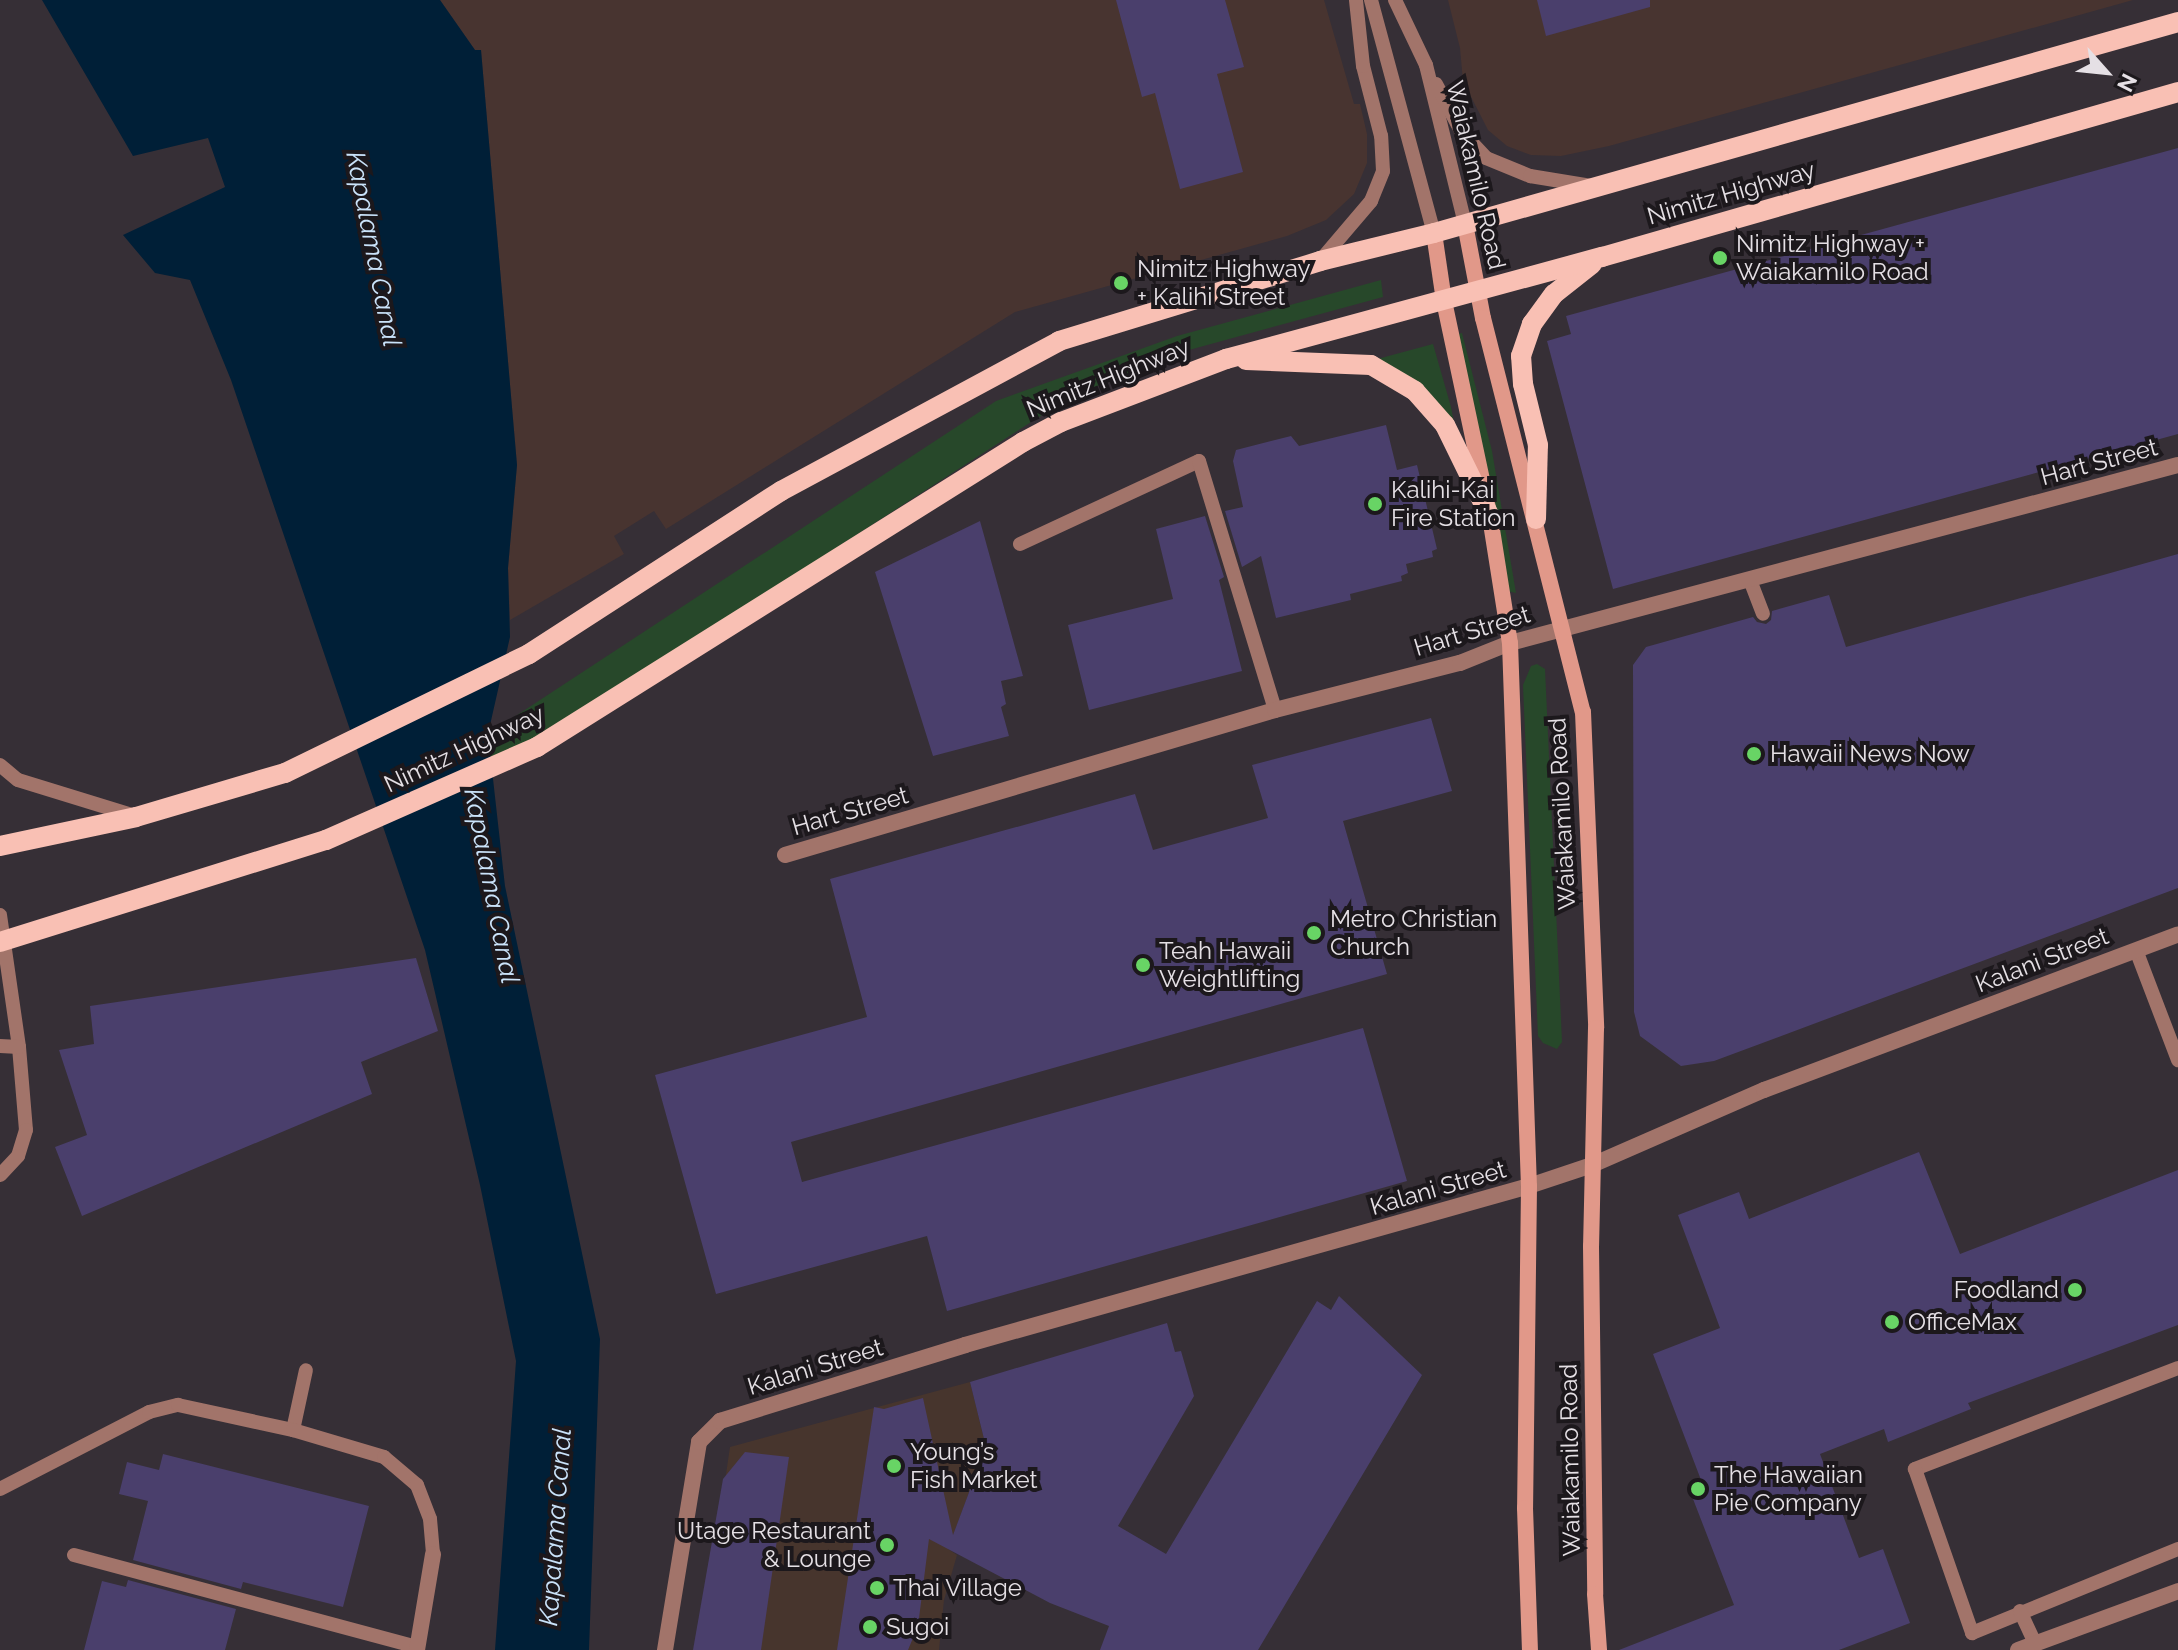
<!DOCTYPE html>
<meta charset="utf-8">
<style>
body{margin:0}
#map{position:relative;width:2178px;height:1650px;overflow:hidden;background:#362f36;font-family:Raleway,sans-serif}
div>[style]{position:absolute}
.commercial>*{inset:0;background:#47352d}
.industrial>*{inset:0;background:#483430}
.green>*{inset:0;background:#27482a}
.water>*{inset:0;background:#001f37}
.building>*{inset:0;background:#4a3f6c}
.lane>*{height:14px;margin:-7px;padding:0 7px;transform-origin:7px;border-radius:7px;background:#a2746a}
.street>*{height:16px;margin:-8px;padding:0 8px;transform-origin:8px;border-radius:8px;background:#a2746a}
.secondary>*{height:16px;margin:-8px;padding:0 8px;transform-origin:8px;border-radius:8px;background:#e19889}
.primary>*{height:20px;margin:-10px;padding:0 10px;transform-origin:10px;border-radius:10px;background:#f9c0b4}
.dots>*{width:22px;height:22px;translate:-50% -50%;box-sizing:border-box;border:4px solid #1c181c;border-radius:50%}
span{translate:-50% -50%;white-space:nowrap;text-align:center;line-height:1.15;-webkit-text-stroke:8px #1c181c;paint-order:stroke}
.street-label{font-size:24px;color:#e5e0e5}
.poi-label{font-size:24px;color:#e5e0e5}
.left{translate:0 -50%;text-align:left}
.right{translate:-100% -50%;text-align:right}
.water-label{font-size:26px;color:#cae3fa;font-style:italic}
.north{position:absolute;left:2066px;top:32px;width:80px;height:80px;-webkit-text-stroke:6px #1c181c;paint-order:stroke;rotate:117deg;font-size:22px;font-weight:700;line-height:32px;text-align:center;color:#e5e0e5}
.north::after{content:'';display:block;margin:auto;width:28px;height:36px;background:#e5e0e5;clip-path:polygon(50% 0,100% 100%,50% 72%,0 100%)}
</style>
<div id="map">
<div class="commercial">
<i style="clip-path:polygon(970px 1382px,986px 1447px,948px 1549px,957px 1555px,944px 1600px,939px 1650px,700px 1650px,730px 1447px)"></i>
</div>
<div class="industrial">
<i style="clip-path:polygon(440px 0,1324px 0,1354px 104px,1360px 104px,1367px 134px,1367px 163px,1354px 194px,1326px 220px,1287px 236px,1015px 312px,666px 529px,654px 511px,614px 536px,624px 554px,510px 620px,508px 568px,517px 465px,481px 50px,475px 50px)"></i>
<i style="clip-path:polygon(1448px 0,2133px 0,1609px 146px,1561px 156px,1531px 155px,1507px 146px,1488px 130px,1463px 81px,1460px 48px)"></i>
</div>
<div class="green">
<i style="clip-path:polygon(1381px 280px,1383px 297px,1189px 350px,1070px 397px,492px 770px,488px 734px,996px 401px,1177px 336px)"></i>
<i style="clip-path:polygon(1462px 333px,1492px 451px,1516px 593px,1508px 591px,1453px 335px)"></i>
<i style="clip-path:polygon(1433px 344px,1451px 407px,1461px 459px,1446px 419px,1370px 361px)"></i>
<i style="clip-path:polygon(1537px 664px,1545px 669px,1562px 1042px,1557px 1049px,1543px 1043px,1538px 1036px,1523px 685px,1531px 666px)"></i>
</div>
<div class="water">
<i style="clip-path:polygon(42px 0,440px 0,475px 50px,481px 50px,517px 465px,508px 568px,510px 637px,488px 734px,505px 886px,600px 1339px,589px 1650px,495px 1650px,516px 1361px,480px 1185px,425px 950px,231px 380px,190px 280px,155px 273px,123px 235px,225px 187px,208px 138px,133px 156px)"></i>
</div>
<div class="building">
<i style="clip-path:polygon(1116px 0,1225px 0,1244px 67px,1217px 74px,1243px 172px,1180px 189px,1155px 93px,1142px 97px)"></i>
<i style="clip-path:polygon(1537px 0,1650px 0,1650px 7px,1546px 36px)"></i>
<i style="clip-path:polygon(2178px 148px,2178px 434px,1613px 589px,1547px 341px,1571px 334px,1566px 316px)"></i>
<i style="clip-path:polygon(1386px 425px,1397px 470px,1417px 465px,1437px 549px,1432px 551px,1433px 557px,1406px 564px,1408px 573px,1401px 576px,1402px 581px,1350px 594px,1351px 600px,1276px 618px,1261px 556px,1242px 567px,1225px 511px,1243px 507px,1233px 461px,1236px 450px,1291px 436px,1299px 446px)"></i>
<i style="clip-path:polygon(1205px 516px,1224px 577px,1219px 580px,1242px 671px,1089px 710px,1068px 625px,1173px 599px,1156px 529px)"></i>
<i style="clip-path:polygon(980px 521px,1023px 676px,1001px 681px,1006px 704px,1001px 707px,1009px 736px,933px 756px,875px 572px)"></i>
<i style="clip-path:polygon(2178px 554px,2178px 888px,1714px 1061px,1681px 1066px,1640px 1036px,1634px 1012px,1633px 665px,1646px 647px,1753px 617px,1757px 622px,1766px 624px,1771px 620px,1772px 611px,1829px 595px,1846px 647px)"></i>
<i style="clip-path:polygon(1431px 718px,1452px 791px,1343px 821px,1387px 974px,791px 1142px,802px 1182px,1363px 1028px,1407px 1181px,947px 1311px,927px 1236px,716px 1294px,655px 1075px,867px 1017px,830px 879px,1135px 794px,1153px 850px,1268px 818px,1252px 765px)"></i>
<i style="clip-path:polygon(416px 958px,438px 1031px,361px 1062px,372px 1094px,82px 1216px,55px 1147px,87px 1135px,59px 1050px,94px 1044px,90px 1006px)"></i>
<i style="clip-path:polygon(1919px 1152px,1960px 1254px,2178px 1170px,2178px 1325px,1968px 1403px,1971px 1409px,1888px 1442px,1884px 1429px,1820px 1454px,1859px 1558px,1883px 1549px,1910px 1623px,1839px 1650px,1619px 1650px,1734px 1605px,1688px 1486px,1701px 1480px,1653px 1354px,1720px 1328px,1678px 1215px,1739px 1192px,1749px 1219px)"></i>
<i style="clip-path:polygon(1339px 1296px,1422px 1375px,1258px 1650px,1100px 1650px,1109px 1626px,1050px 1603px,929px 1539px,918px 1626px,908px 1650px,837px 1650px,874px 1407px,884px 1409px,923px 1398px,953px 1535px,986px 1447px,970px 1382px,1167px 1323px,1175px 1352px,1181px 1351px,1194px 1396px,1118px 1526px,1166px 1554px,1317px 1301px,1331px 1310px)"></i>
<i style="clip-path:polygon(745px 1452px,789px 1457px,761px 1650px,693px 1650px,723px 1479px)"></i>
<i style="clip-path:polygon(163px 1454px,369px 1506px,343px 1607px,243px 1582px,241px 1589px,133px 1560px,148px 1501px,119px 1494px,127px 1462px,159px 1470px)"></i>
<i style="clip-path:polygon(128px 1580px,236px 1609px,225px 1650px,84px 1650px,102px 1581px,126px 1587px)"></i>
</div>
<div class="lane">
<i style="left:1371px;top:0;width:241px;rotate:74.9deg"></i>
<i style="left:1395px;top:0;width:72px;rotate:64.5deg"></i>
<i style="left:1426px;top:65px;width:164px;rotate:76.2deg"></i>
<i style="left:1436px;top:84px;width:53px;rotate:62deg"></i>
<i style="left:1461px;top:131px;width:37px;rotate:47deg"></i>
<i style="left:1486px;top:158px;width:48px;rotate:22.2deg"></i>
<i style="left:1530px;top:176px;width:62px;rotate:9.3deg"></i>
<i style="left:1320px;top:261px;width:79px;rotate:-49.6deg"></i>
<i style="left:1371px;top:201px;width:32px;rotate:-68deg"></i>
<i style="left:1383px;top:171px;width:35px;rotate:-93deg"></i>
<i style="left:1381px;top:136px;width:72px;rotate:-104.4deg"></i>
<i style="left:1363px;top:66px;width:66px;rotate:-96.1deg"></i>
<i style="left:1020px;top:544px;width:197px;rotate:-24.9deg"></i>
<i style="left:1199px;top:461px;width:260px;rotate:73deg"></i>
<i style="left:1750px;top:580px;width:36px;rotate:69deg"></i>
<i style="left:0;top:765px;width:23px;rotate:40deg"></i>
<i style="left:18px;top:780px;width:119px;rotate:17.1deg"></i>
<i style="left:0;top:915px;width:133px;rotate:81.8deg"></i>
<i style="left:19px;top:1047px;width:83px;rotate:85.2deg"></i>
<i style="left:26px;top:1130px;width:27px;rotate:107deg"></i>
<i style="left:18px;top:1156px;width:26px;rotate:133deg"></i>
<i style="left:2136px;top:950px;width:118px;rotate:69.1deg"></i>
<i style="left:0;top:1046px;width:19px;rotate:3deg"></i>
<i style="left:2178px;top:1368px;width:282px;rotate:159deg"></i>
<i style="left:1915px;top:1469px;width:174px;rotate:70.8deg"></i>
<i style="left:1972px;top:1633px;width:222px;rotate:-22.2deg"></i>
<i style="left:293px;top:1430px;width:61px;rotate:-77.8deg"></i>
<i style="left:0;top:1489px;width:168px;rotate:-27.3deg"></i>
<i style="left:149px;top:1412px;width:30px;rotate:-14deg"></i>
<i style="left:178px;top:1405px;width:118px;rotate:12.3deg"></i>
<i style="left:293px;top:1430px;width:95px;rotate:16.5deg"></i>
<i style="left:384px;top:1457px;width:43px;rotate:40.3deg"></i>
<i style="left:417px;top:1485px;width:36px;rotate:69deg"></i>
<i style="left:430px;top:1519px;width:35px;rotate:85deg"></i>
<i style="left:74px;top:1555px;width:356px;rotate:15deg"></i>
<i style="left:2020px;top:1611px;width:35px;rotate:65deg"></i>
</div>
<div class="street">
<i style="left:785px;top:855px;width:511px;rotate:-16.48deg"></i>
<i style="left:1275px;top:710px;width:191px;rotate:-14.3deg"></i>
<i style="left:1460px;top:663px;width:54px;rotate:-21.8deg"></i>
<i style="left:1510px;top:643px;width:691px;rotate:-14.92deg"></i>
<i style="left:417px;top:1650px;width:97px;rotate:-80.5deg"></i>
<i style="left:665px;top:1650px;width:211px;rotate:-80.7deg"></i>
<i style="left:699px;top:1442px;width:30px;rotate:-45deg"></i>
<i style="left:720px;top:1421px;width:257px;rotate:-17.2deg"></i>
<i style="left:965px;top:1345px;width:586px;rotate:-15.74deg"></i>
<i style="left:1529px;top:1186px;width:66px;rotate:-18.4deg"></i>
<i style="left:1592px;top:1165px;width:188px;rotate:-23.6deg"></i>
<i style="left:1764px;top:1090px;width:442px;rotate:-20.6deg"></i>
<i style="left:2018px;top:1650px;width:171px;rotate:-20.2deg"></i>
</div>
<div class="secondary">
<i style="left:1465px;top:224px;width:96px;rotate:79.2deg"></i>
<i style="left:1483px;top:318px;width:406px;rotate:75.8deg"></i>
<i style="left:1583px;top:712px;width:316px;rotate:87.6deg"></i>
<i style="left:1596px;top:1028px;width:218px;rotate:91.3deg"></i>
<i style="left:1591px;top:1246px;width:348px;rotate:89.3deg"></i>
<i style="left:1595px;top:1594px;width:56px;rotate:85.9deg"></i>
<i style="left:1434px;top:233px;width:69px;rotate:81.6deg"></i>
<i style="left:1444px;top:301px;width:221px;rotate:78deg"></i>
<i style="left:1490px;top:517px;width:128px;rotate:81deg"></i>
<i style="left:1510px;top:643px;width:543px;rotate:88deg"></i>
<i style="left:1529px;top:1186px;width:322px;rotate:90.7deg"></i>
<i style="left:1525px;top:1508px;width:142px;rotate:88deg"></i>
</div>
<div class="primary">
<i style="left:1246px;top:360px;width:125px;rotate:2.3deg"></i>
<i style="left:1371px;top:365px;width:51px;rotate:30.6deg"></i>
<i style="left:1415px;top:391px;width:45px;rotate:48.6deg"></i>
<i style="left:1445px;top:425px;width:102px;rotate:63.9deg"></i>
<i style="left:1536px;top:519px;width:74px;rotate:-88.5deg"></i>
<i style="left:1538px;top:445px;width:63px;rotate:-103.8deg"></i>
<i style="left:1523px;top:384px;width:28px;rotate:-94deg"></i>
<i style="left:1521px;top:356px;width:34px;rotate:-71deg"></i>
<i style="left:1532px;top:324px;width:37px;rotate:-54deg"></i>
<i style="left:1554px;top:294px;width:48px;rotate:-38.3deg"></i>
<i style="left:0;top:846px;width:139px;rotate:-12deg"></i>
<i style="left:136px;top:817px;width:155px;rotate:-16.5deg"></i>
<i style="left:285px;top:773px;width:271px;rotate:-26deg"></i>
<i style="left:529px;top:654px;width:300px;rotate:-32.9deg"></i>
<i style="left:781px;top:491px;width:316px;rotate:-28.3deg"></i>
<i style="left:1059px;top:341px;width:273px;rotate:-17deg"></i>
<i style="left:1320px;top:261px;width:117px;rotate:-13.8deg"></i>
<i style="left:1434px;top:233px;width:773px;rotate:-15.83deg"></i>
<i style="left:0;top:942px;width:342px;rotate:-17.4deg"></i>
<i style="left:326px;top:840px;width:231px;rotate:-23.8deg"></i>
<i style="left:537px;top:747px;width:574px;rotate:-32.11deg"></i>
<i style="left:1023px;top:442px;width:43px;rotate:-27.8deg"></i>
<i style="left:1061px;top:422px;width:177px;rotate:-20.9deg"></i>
<i style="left:1226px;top:359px;width:390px;rotate:-15.2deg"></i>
<i style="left:1602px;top:257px;width:599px;rotate:-15.98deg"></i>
</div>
<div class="dots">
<i style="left:1720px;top:258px;background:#68d465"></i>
<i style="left:1121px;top:283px;background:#68d465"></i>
<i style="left:1375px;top:504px;background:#68d465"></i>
<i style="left:1754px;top:754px;background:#68d465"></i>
<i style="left:1314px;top:933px;background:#68d465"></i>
<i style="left:1143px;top:965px;background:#68d465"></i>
<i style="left:2075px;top:1290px;background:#68d465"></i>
<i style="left:1892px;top:1322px;background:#68d465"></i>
<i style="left:894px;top:1466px;background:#68d465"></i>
<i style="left:1698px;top:1489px;background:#68d465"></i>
<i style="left:887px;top:1545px;background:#68d465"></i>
<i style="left:877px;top:1588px;background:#68d465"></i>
<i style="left:870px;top:1627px;background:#68d465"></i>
</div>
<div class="street-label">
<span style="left:1476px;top:175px;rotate:77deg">Waiakamilo Road</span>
<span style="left:1731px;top:193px;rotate:-16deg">Nimitz Highway</span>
<span style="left:1108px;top:378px;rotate:-22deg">Nimitz Highway</span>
<span style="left:2099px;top:462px;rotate:-15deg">Hart Street</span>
<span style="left:1472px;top:631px;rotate:-17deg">Hart Street</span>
<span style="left:464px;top:749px;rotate:-25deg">Nimitz Highway</span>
<span style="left:850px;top:811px;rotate:-16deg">Hart Street</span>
<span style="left:1562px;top:814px;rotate:-93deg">Waiakamilo Road</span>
<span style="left:2042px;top:960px;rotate:-21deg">Kalani Street</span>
<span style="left:1438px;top:1188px;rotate:-16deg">Kalani Street</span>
<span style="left:815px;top:1367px;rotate:-17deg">Kalani Street</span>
<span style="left:1570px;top:1460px;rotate:-91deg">Waiakamilo Road</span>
</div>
<div class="poi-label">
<span class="left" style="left:1736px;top:258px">Nimitz Highway +<br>Waiakamilo Road</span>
<span class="left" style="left:1137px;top:283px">Nimitz Highway<br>+ Kalihi Street</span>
<span class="left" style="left:1391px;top:504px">Kalihi-Kai<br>Fire Station</span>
<span class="left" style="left:1770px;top:754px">Hawaii News Now</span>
<span class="left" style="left:1330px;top:933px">Metro Christian<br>Church</span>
<span class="left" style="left:1159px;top:965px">Teah Hawaii<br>Weightlifting</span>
<span class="right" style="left:2059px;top:1290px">Foodland</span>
<span class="left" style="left:1908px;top:1322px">OfficeMax</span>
<span class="left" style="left:910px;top:1466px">Young’s<br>Fish Market</span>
<span class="left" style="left:1714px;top:1489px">The Hawaiian<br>Pie Company</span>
<span class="right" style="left:871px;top:1545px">Utage Restaurant<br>&amp; Lounge</span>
<span class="left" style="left:893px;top:1588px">Thai Village</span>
<span class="left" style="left:886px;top:1627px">Sugoi</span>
</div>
<div class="water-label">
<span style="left:373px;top:249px;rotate:79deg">Kapalama Canal</span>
<span style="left:491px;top:886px;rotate:79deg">Kapalama Canal</span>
<span style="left:556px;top:1527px;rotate:-86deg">Kapalama Canal</span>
</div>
<div class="north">N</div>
</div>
